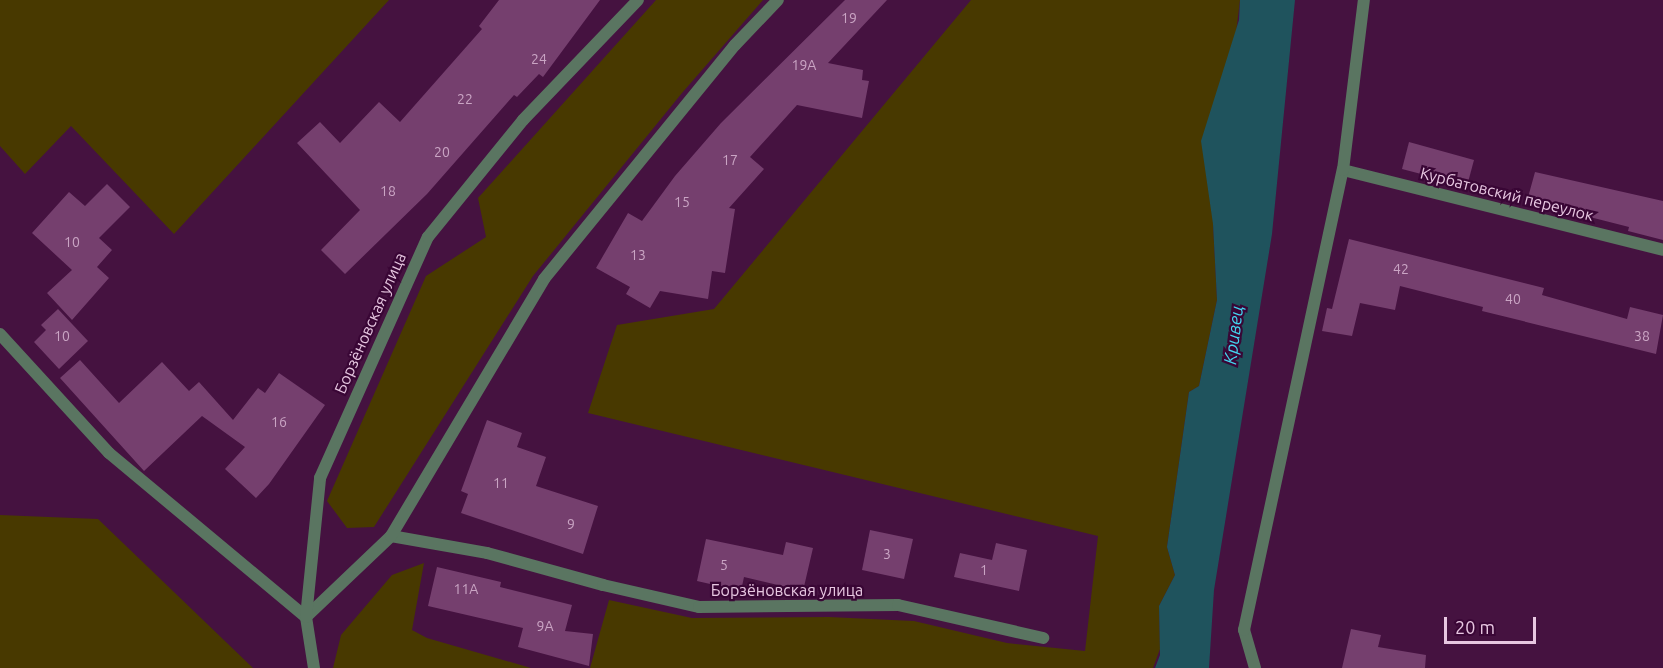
<!DOCTYPE html>
<meta charset="utf-8">
<style>
body{margin:0}
#map{position:relative;width:1663px;height:668px;overflow:hidden;background:#451240;font-family:Ubuntu,sans-serif}
div>[style]{position:absolute}
.green>*{inset:0;background:#483900}
.water>*{inset:0;background:#1f535d}
.building>*{inset:0;background:#753f6e}
.minor>*{height:12px;margin:-6px;padding:0 6px;transform-origin:6px;border-radius:6px;background:#5a7561}
span{translate:-50% -50%;white-space:nowrap;text-align:center;line-height:1.15;-webkit-text-stroke:4.5px #390635;paint-order:stroke}
.number-label{font-size:14px;color:#caa5c4}
.number-label span{-webkit-text-stroke-width:0}
.street-label{font-size:16px;color:#e7c7e1}
.water-label{font-size:18px;color:#44d6ef;font-style:italic}
.scale{position:absolute;left:1444px;top:617px;width:92px;height:27px;box-sizing:border-box;border:3px solid #e7c7e1;border-top:0;padding-left:8px;font-size:18px;line-height:21px;white-space:nowrap;color:#e7c7e1;-webkit-text-stroke:4px #390635;paint-order:stroke}
</style>
<div id="map">
<div class="green">
<i style="clip-path:polygon(0 0,389px 0,174px 234px,71px 126px,25px 174px,0 146px)"></i>
<i style="clip-path:polygon(656px 0,763px 0,682px 93px,533px 276px,374px 527px,347px 528px,327px 501px,426px 276px,486px 237px,478px 198px)"></i>
<i style="clip-path:polygon(971px 0,1240px 0,1213px 224px,1217px 300px,1199px 386px,1189px 392px,1167px 547px,1175px 575px,1159px 606px,1160px 649px,1153px 668px,590px 668px,609px 600px,692px 618px,829px 617px,914px 621px,1007px 643px,1085px 651px,1098px 536px,588px 413px,617px 325px,714px 309px)"></i>
<i style="clip-path:polygon(0 515px,98px 519px,253px 668px,0 668px)"></i>
<i style="clip-path:polygon(424px 563px,412px 630px,427px 638px,531px 668px,333px 668px,341px 635px,392px 575px)"></i>
</div>
<div class="water">
<i style="clip-path:polygon(1240px 0,1295px 0,1272px 234px,1214px 590px,1209px 668px,1155px 668px,1160px 655px,1159px 606px,1175px 575px,1167px 547px,1189px 392px,1199px 386px,1217px 300px,1213px 224px,1201px 141px,1239px 20px)"></i>
</div>
<div class="building">
<i style="clip-path:polygon(499px 0,600px 0,543px 77px,539px 74px,517px 97px,514px 95px,427px 194px,345px 274px,321px 250px,360px 210px,297px 143px,320px 122px,340px 143px,379px 102px,400px 122px,482px 29px,479px 26px)"></i>
<i style="clip-path:polygon(845px 0,887px 0,828px 63px,863px 70px,862px 80px,869px 81px,862px 118px,797px 105px,750px 157px,764px 169px,729px 208px,735px 209px,725px 273px,712px 271px,708px 299px,660px 291px,650px 308px,626px 294px,630px 287px,596px 268px,628px 213px,642px 221px,675px 176px,721px 123px)"></i>
<i style="clip-path:polygon(1409px 142px,1474px 160px,1467px 186px,1402px 169px)"></i>
<i style="clip-path:polygon(1535px 172px,1663px 201px,1663px 240px,1628px 231px,1629px 227px,1527px 201px)"></i>
<i style="clip-path:polygon(107px 184px,130px 207px,99px 238px,112px 250px,97px 267px,109px 278px,72px 320px,47px 293px,72px 270px,32px 233px,69px 192px,85px 206px)"></i>
<i style="clip-path:polygon(1349px 239px,1544px 288px,1542px 295px,1627px 319px,1630px 307px,1663px 315px,1656px 354px,1482px 311px,1483px 307px,1400px 286px,1395px 310px,1360px 303px,1352px 336px,1322px 331px,1327px 308px,1332px 309px)"></i>
<i style="clip-path:polygon(58px 309px,88px 341px,59px 369px,34px 342px,46px 330px,41px 325px)"></i>
<i style="clip-path:polygon(80px 360px,119px 403px,162px 362px,189px 391px,199px 382px,233px 420px,258px 388px,265px 393px,279px 373px,325px 405px,269px 484px,256px 498px,225px 469px,245px 447px,202px 416px,144px 471px,60px 378px)"></i>
<i style="clip-path:polygon(487px 420px,522px 433px,517px 447px,546px 457px,536px 486px,598px 506px,583px 554px,461px 513px,468px 494px,461px 491px)"></i>
<i style="clip-path:polygon(870px 530px,913px 539px,904px 579px,862px 570px)"></i>
<i style="clip-path:polygon(706px 539px,783px 555px,786px 542px,813px 548px,803px 591px,744px 577px,741px 591px,697px 581px)"></i>
<i style="clip-path:polygon(996px 543px,1027px 550px,1019px 591px,954px 577px,960px 553px,992px 560px)"></i>
<i style="clip-path:polygon(437px 567px,501px 582px,500px 587px,572px 605px,565px 631px,593px 634px,589px 666px,518px 647px,523px 628px,428px 606px)"></i>
<i style="clip-path:polygon(1351px 629px,1381px 635px,1378px 647px,1426px 655px,1425px 668px,1342px 668px)"></i>
</div>
<div class="minor">
<i style="left:1343px;top:170px;width:330px;rotate:14deg"></i>
<i style="left:0;top:334px;width:161px;rotate:47.5deg"></i>
<i style="left:109px;top:453px;width:256px;rotate:39.8deg"></i>
<i style="left:306px;top:617px;width:52px;rotate:81.1deg"></i>
<i style="left:391px;top:536px;width:97px;rotate:10deg"></i>
<i style="left:487px;top:553px;width:120px;rotate:15.4deg"></i>
<i style="left:603px;top:585px;width:98px;rotate:12.9deg"></i>
<i style="left:699px;top:607px;width:199px;rotate:-0.6deg"></i>
<i style="left:898px;top:605px;width:149px;rotate:12.8deg"></i>
<i style="left:306px;top:617px;width:117px;rotate:-43.6deg"></i>
<i style="left:391px;top:536px;width:299px;rotate:-59.2deg"></i>
<i style="left:544px;top:279px;width:302px;rotate:-50.8deg"></i>
<i style="left:735px;top:45px;width:62px;rotate:-46.3deg"></i>
<i style="left:306px;top:617px;width:140px;rotate:-84.2deg"></i>
<i style="left:320px;top:478px;width:264px;rotate:-65.9deg"></i>
<i style="left:428px;top:237px;width:151px;rotate:-50.9deg"></i>
<i style="left:523px;top:120px;width:166px;rotate:-46.2deg"></i>
<i style="left:1255px;top:668px;width:40px;rotate:-106deg"></i>
<i style="left:1244px;top:630px;width:471px;rotate:-77.9deg"></i>
<i style="left:1343px;top:170px;width:171px;rotate:-83deg"></i>
</div>
<div class="number-label">
<span style="left:849px;top:18px">19</span>
<span style="left:539px;top:59px">24</span>
<span style="left:804px;top:65px">19А</span>
<span style="left:465px;top:99px">22</span>
<span style="left:442px;top:152px">20</span>
<span style="left:730px;top:160px">17</span>
<span style="left:388px;top:191px">18</span>
<span style="left:682px;top:202px">15</span>
<span style="left:72px;top:242px">10</span>
<span style="left:638px;top:255px">13</span>
<span style="left:1401px;top:269px">42</span>
<span style="left:1513px;top:299px">40</span>
<span style="left:62px;top:336px">10</span>
<span style="left:1642px;top:336px">38</span>
<span style="left:279px;top:422px">16</span>
<span style="left:501px;top:483px">11</span>
<span style="left:571px;top:524px">9</span>
<span style="left:887px;top:554px">3</span>
<span style="left:724px;top:565px">5</span>
<span style="left:984px;top:570px">1</span>
<span style="left:466px;top:589px">11А</span>
<span style="left:545px;top:626px">9А</span>
</div>
<div class="street-label">
<span style="left:1507px;top:194px;rotate:14deg">Курбатовский переулок</span>
<span style="left:370px;top:323px;rotate:-66deg">Борзёновская улица</span>
<span style="left:787px;top:590px">Борзёновская улица</span>
</div>
<div class="water-label">
<span style="left:1233px;top:335px;rotate:-83deg">Кривец</span>
</div>
<div class="scale">20 m</div>
</div>
